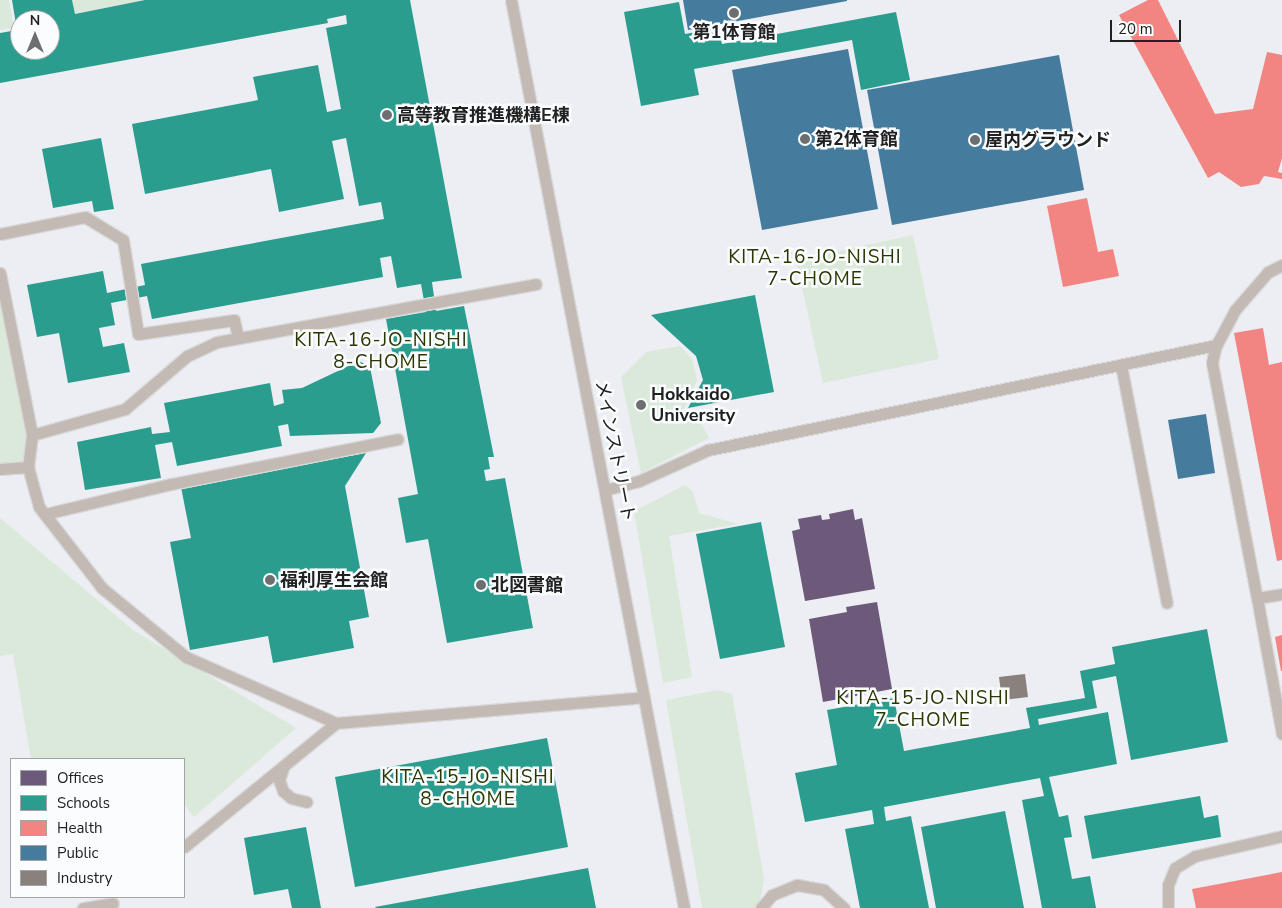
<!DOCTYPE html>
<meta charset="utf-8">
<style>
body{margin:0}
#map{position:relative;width:1282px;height:908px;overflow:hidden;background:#fbfcfd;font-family:"Nunito Sans","Noto Sans JP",sans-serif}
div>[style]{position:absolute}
.built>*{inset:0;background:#eceef3}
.green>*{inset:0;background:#dbe9db}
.offices>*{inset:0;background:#6d597a}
.schools>*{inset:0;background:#2a9d8f}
.health>*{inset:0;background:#f28482}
.public>*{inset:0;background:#457b9d}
.industry>*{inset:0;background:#8a817c}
.roads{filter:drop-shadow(1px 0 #d8d9da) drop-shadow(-1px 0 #d8d9da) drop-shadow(0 1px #d8d9da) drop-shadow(0 -1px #d8d9da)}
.service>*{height:11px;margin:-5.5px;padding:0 5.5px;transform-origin:5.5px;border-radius:5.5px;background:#c4bab4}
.dots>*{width:14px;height:14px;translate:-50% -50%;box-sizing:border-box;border:2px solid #fafcfe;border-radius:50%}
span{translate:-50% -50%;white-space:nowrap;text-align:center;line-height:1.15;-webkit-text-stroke:5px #fafcfe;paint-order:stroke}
.poi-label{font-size:18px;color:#212122;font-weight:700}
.left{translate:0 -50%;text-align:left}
.street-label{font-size:18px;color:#212122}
.neighbourhood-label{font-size:19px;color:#293700;letter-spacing:1px}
.legend{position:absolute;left:10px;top:758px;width:175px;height:140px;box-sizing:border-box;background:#fafcfe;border:1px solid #a3a4a6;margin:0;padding:6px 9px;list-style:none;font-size:15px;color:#212122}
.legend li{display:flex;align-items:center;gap:10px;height:25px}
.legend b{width:25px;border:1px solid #a3a4a6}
.north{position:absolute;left:10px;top:10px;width:50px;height:50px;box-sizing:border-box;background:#fafcfe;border:1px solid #a3a4a6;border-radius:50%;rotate:0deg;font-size:14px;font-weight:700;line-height:20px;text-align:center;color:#212122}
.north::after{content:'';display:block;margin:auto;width:18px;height:22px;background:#6d6e6f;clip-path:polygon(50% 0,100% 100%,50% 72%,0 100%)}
.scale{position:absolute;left:1110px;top:20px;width:71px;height:22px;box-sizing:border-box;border:2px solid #212122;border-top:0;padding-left:6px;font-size:15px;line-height:18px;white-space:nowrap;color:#212122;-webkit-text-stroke:4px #fafcfe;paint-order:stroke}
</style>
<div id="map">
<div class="built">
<i style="clip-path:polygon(evenodd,0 0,1282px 0,1282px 908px,0 908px,0 0,20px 20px,50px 20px,50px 50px,20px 50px,20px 20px,0 0,11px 759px,184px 759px,184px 897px,11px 897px,11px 759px)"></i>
</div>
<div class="green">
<i style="clip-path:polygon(0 0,9px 0,14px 28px,0 30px)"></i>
<i style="clip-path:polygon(72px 0,145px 0,75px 14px)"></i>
<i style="clip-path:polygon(913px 235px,939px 359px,823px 383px,796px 260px)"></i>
<i style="clip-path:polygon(0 273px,32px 435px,28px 467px,0 472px)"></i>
<i style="clip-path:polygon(680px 346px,692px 359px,697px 380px,683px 411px,696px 413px,709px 438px,641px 473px,621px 377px,646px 352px)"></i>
<i style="clip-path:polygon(685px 485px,693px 492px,699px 513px,738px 524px,669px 536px,692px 677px,663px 683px,634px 511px)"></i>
<i style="clip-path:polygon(0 518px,133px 630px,296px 728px,194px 817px,184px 804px,184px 759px,31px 759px,13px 654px,0 656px)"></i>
<i style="clip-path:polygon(718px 690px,732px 694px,764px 879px,759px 908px,702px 908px,666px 700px)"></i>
</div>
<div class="offices">
<i style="clip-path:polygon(853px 509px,855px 520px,862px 518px,875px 589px,805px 601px,792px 531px,800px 529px,798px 519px,821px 515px,822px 520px,830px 519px,829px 514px)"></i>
<i style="clip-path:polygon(877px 602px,892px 689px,823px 702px,809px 619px,847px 612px,846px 607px)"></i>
</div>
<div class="schools">
<i style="clip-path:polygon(evenodd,12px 0,72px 0,75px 14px,145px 0,410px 0,462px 278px,432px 282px,436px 311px,464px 306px,494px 457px,488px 457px,490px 469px,484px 470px,486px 481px,505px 478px,533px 628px,447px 643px,428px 539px,406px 543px,398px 498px,418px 494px,386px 319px,426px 312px,421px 284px,397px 288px,391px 256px,380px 258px,383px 277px,152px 319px,147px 296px,111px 303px,115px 325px,99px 328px,103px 347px,124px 343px,130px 372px,68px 383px,59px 333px,37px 337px,27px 285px,103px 271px,107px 293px,145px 285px,141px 264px,384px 219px,381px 202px,359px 206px,346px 138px,332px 141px,344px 199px,279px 212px,271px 169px,145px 194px,132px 124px,258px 100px,253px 77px,318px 65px,327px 112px,341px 109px,326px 28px,347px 24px,346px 15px,327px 19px,328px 23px,0 83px,0 33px,17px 30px,12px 0,20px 20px,50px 20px,50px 50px,20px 50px,20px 20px)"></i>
<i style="clip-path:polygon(679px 2px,685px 34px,719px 28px,722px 44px,896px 12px,910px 80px,861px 90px,852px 40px,694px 69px,699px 95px,641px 106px,624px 12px)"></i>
<i style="clip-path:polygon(101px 138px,114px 209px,94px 212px,92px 201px,53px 208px,42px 149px)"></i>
<i style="clip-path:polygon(755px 295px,774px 392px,688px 408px,703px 380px,696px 356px,651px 315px)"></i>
<i style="clip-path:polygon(359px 361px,370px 367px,381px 423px,373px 433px,290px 436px,288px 424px,278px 426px,282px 446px,177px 466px,172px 442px,155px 445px,161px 478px,85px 490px,77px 442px,151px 427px,152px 434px,170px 432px,164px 403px,270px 383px,274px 406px,284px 403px,282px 390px,302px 388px)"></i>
<i style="clip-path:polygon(366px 453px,345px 486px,369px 617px,349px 621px,354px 648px,273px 663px,268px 636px,190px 650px,170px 542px,191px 538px,181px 487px)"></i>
<i style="clip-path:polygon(761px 522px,785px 647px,720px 659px,696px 534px)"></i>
<i style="clip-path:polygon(1207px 629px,1228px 742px,1131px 760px,1116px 676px,1092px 681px,1097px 708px,1038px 719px,1039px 725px,1108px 712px,1117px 764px,1049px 777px,1059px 817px,1068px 815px,1072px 837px,1064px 838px,1072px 879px,1090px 876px,1096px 908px,1042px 908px,1022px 800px,1044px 796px,1040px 778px,884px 807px,886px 821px,911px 816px,929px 908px,860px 908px,845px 829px,874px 824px,872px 810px,805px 822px,795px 773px,837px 765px,827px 710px,894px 698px,904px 751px,1030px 728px,1026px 708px,1085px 698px,1080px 671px,1115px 664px,1112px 647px)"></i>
<i style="clip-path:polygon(547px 738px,568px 847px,355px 887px,335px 777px)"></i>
<i style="clip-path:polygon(1200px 796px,1204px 818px,1218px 815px,1221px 837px,1092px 859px,1084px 816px)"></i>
<i style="clip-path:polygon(1005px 811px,1024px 908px,936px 908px,921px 827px)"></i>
<i style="clip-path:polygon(306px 827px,321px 908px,292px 908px,288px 889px,254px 895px,244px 838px)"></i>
<i style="clip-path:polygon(588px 868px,596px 908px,376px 908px,375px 907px)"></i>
</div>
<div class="health">
<i style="clip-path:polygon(1148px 0,1158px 0,1215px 114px,1253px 109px,1267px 52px,1282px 55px,1282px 158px,1278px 172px,1282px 173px,1282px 179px,1264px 176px,1259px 184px,1241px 187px,1219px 172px,1208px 178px,1119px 15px)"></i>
<i style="clip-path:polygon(1087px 198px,1098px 252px,1113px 249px,1119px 276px,1063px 287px,1047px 206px)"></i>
<i style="clip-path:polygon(1263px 328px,1269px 365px,1282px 362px,1282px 560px,1277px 561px,1234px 333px)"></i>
<i style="clip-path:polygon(1282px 635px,1282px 671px,1281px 671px,1275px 637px)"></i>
<i style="clip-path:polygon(1282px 872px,1282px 908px,1196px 908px,1192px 889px)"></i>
</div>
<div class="public">
<i style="clip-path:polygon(683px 0,847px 0,847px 1px,688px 30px)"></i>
<i style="clip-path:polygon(848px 49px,878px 209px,762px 230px,732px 70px)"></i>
<i style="clip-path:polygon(1059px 55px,1084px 190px,892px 225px,867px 90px)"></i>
<i style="clip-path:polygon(1206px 414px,1215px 473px,1178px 479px,1168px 420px)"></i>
</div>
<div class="industry">
<i style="clip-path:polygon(1025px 674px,1028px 697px,1002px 700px,999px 677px)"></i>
</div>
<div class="roads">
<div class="service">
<i style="left:511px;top:0;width:924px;rotate:79.21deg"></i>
<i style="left:0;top:234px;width:87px;rotate:-11.3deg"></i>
<i style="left:85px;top:217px;width:44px;rotate:31.2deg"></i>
<i style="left:123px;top:240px;width:95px;rotate:80.9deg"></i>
<i style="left:138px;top:334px;width:97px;rotate:-8.3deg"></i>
<i style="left:234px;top:320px;width:17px;rotate:77deg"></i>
<i style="left:1282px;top:265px;width:16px;rotate:153deg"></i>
<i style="left:1268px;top:272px;width:50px;rotate:131deg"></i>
<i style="left:1235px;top:310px;width:40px;rotate:118deg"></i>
<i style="left:1216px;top:345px;width:18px;rotate:103deg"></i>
<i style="left:1212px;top:363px;width:239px;rotate:79.2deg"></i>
<i style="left:1257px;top:598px;width:25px;rotate:-9deg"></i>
<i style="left:0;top:273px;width:165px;rotate:78.8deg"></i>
<i style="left:32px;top:435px;width:32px;rotate:97deg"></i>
<i style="left:1121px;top:365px;width:242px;rotate:79.1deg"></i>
<i style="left:32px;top:435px;width:97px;rotate:-15.6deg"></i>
<i style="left:125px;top:409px;width:82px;rotate:-40.5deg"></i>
<i style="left:187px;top:356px;width:33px;rotate:-25deg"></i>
<i style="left:217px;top:342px;width:324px;rotate:-10.3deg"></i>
<i style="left:0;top:469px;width:28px;rotate:-4deg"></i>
<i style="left:28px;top:467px;width:41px;rotate:74.6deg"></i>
<i style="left:39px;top:507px;width:103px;rotate:52.1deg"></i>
<i style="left:102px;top:588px;width:109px;rotate:39.4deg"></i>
<i style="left:186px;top:657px;width:164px;rotate:23.7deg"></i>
<i style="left:605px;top:490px;width:35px;rotate:-15deg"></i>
<i style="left:639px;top:481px;width:76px;rotate:-24.2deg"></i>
<i style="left:708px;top:450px;width:519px;rotate:-11.68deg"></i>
<i style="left:45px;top:514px;width:130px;rotate:-13.4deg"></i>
<i style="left:171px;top:484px;width:231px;rotate:-11.2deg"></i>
<i style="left:1257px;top:598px;width:138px;rotate:79.6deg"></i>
<i style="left:283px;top:768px;width:13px;rotate:108deg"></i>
<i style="left:279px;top:780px;width:12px;rotate:70deg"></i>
<i style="left:283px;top:791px;width:11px;rotate:41deg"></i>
<i style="left:291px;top:798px;width:16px;rotate:14deg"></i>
<i style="left:184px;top:847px;width:196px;rotate:-39.2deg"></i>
<i style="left:336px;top:723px;width:309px;rotate:-4.8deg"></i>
<i style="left:83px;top:908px;width:30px;rotate:-9deg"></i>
<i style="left:761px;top:908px;width:17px;rotate:-50deg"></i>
<i style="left:772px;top:895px;width:27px;rotate:-22deg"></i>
<i style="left:797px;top:885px;width:27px;rotate:10deg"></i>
<i style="left:824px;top:890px;width:27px;rotate:42deg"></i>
<i style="left:1168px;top:908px;width:23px;rotate:-90deg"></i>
<i style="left:1168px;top:885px;width:18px;rotate:-68deg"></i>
<i style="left:1175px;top:868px;width:23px;rotate:-31deg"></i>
<i style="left:1195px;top:856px;width:89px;rotate:-12.9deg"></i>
</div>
</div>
<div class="dots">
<i style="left:734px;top:13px;background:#6d6e6f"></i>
<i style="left:387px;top:115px;background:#6d6e6f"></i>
<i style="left:805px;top:139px;background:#6d6e6f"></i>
<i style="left:975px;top:140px;background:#6d6e6f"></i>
<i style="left:641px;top:405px;background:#6d6e6f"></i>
<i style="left:270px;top:580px;background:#6d6e6f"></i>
<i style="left:481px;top:585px;background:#6d6e6f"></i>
</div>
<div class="poi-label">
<span style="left:734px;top:32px">第1体育館</span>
<span class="left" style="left:397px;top:115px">高等教育推進機構E棟</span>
<span class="left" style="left:815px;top:139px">第2体育館</span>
<span class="left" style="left:985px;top:140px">屋内グラウンド</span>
<span class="left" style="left:651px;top:405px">Hokkaido<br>University</span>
<span class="left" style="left:280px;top:580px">福利厚生会館</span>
<span class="left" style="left:491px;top:585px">北図書館</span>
</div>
<div class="street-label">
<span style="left:615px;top:451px;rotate:79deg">メインストリート</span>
</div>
<div class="neighbourhood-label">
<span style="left:815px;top:269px">KITA-16-JO-NISHI<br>7-CHOME</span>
<span style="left:381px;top:352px">KITA-16-JO-NISHI<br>8-CHOME</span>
<span style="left:923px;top:710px">KITA-15-JO-NISHI<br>7-CHOME</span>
<span style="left:468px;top:789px">KITA-15-JO-NISHI<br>8-CHOME</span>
</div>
<ul class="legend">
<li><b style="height:14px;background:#6d597a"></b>Offices</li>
<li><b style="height:14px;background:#2a9d8f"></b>Schools</li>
<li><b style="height:14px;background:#f28482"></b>Health</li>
<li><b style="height:14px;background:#457b9d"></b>Public</li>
<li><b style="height:14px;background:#8a817c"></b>Industry</li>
</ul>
<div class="north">N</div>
<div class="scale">20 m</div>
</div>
